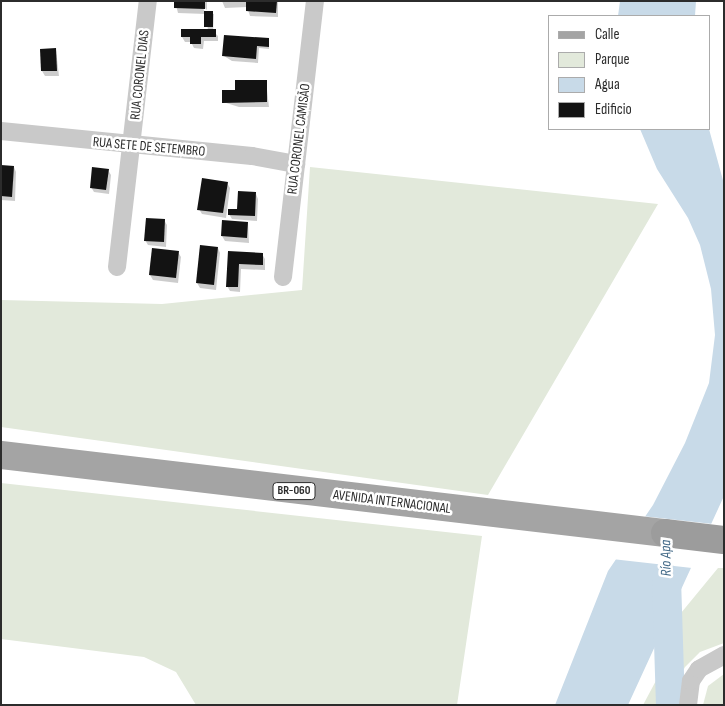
<!DOCTYPE html>
<meta charset="utf-8">
<style>
body{margin:0}
#map{position:relative;width:725px;height:706px;overflow:hidden;background:#fff;font-family:"Sofia Sans Condensed",sans-serif}
div>[style]{position:absolute}
.green>*{inset:0;background:#e2e9db}
.water>*{inset:0;background:#c8dae8}
.pier>*{inset:0;background:#fff}
.shadow>*{inset:0;background:#0003}
.river>*{height:29px;margin:-14.5px;padding:0 14.5px;transform-origin:14.5px;border-radius:14.5px;background:#c8dae8}
.building>*{inset:0;background:#131313}
.minor>*{height:18px;margin:-9px;padding:0 9px;transform-origin:9px;border-radius:9px;background:#c9c9c9}
.primary>*{height:28px;margin:-14px;padding:0 14px;transform-origin:14px;border-radius:14px;background:#a4a4a4}
.trunk>*{height:28px;margin:-14px;padding:0 14px;transform-origin:14px;border-radius:14px;background:#9c9c9c}
span{translate:-50% -50%;white-space:nowrap;text-align:center;line-height:1.15;-webkit-text-stroke:5px #fff;paint-order:stroke}
.shield-label span{padding:1px 4px;background:#fff;border:1px solid;border-radius:4px;-webkit-text-stroke-width:0}
.shield-label{font-size:12px;color:#2c2c2c;font-weight:700}
.street-label{font-size:14px;color:#2c2c2c}
.water-label{font-size:15px;color:#426987;font-style:italic}
.frame{position:absolute;inset:0;border:2px solid #2c2c2c;pointer-events:none}
.legend{position:absolute;left:548px;top:15px;width:162px;height:115px;box-sizing:border-box;background:#fff;border:1px solid #ababab;margin:0;padding:6px 9px;list-style:none;font-size:15px;color:#2c2c2c}
.legend li{display:flex;align-items:center;gap:10px;height:25px}
.legend b{width:25px;border:1px solid #ababab}
</style>
<div id="map">
<div class="green">
<i style="clip-path:polygon(310px 167px,658px 204px,488px 495px,1px 427px,1px 300px,162px 304px,302px 290px)"></i>
<i style="clip-path:polygon(1px 483px,482px 536px,457px 705px,196px 705px,176px 672px,144px 657px,1px 639px)"></i>
<i style="clip-path:polygon(718px 568px,724px 568px,724px 643px,700px 652px,685px 667px,676px 684px,674px 705px,643px 705px,682px 632px,678px 622px,681px 613px)"></i>
<i style="clip-path:polygon(724px 674px,724px 705px,703px 705px,708px 686px)"></i>
</div>
<div class="water">
<i style="clip-path:polygon(620px 1px,696px 1px,695px 16px,618px 16px)"></i>
<i style="clip-path:polygon(640px 129px,709px 129px,724px 184px,724px 496px,628px 705px,555px 705px,608px 571px,653px 505px,685px 443px,709px 383px,715px 335px,711px 289px,700px 245px,688px 218px,657px 169px)"></i>
</div>
<div class="pier">
<i style="clip-path:polygon(642px 516px,713px 524px,692px 568px,612px 559px)"></i>
</div>
<div class="shadow">
<i style="clip-path:polygon(175px 1px,207px 1px,207px 10px,201px 4px,205px 12px,214px 14px,213px 31px,218px 36px,218px 41px,204px 41px,203px 49px,194px 48px,191px 42px,185px 42px,182px 37px,208px 31px,206px 14px,178px 13px)"></i>
<i style="clip-path:polygon(222px 1px,278px 1px,278px 17px,250px 16px,247px 7px,225px 8px)"></i>
<i style="clip-path:polygon(269px 39px,269px 49px,259px 48px,258px 63px,232px 61px,224px 56px)"></i>
<i style="clip-path:polygon(56px 50px,59px 76px,45px 76px,42px 71px)"></i>
<i style="clip-path:polygon(266px 81px,269px 107px,239px 107px,223px 102px,236px 91px)"></i>
<i style="clip-path:polygon(1px 166px,14px 167px,16px 172px,15px 201px,1px 200px)"></i>
<i style="clip-path:polygon(108px 170px,111px 175px,109px 194px,94px 192px,91px 187px)"></i>
<i style="clip-path:polygon(227px 183px,230px 188px,226px 218px,202px 214px,199px 209px)"></i>
<i style="clip-path:polygon(256px 194px,258px 199px,257px 221px,232px 219px,229px 214px,238px 211px)"></i>
<i style="clip-path:polygon(164px 220px,167px 225px,166px 247px,148px 245px,145px 240px)"></i>
<i style="clip-path:polygon(248px 223px,249px 243px,225px 241px,222px 236px)"></i>
<i style="clip-path:polygon(218px 248px,220px 253px,216px 290px,200px 288px,197px 283px)"></i>
<i style="clip-path:polygon(153px 249px,178px 252px,181px 257px,178px 283px,153px 280px,150px 275px)"></i>
<i style="clip-path:polygon(229px 252px,262px 254px,265px 259px,265px 270px,241px 269px,240px 292px,230px 291px,227px 286px)"></i>
</div>
<div class="river">
<i style="left:666px;top:578px;width:127px;rotate:88.2deg"></i>
</div>
<div class="building">
<i style="clip-path:polygon(174px 1px,205px 1px,205px 9px,174px 8px)"></i>
<i style="clip-path:polygon(246px 1px,277px 1px,276px 13px,246px 11px)"></i>
<i style="clip-path:polygon(204px 11px,213px 11px,213px 27px,204px 27px)"></i>
<i style="clip-path:polygon(181px 29px,216px 29px,216px 37px,201px 37px,201px 44px,190px 44px,190px 37px,181px 37px)"></i>
<i style="clip-path:polygon(224px 35px,269px 38px,269px 47px,257px 46px,256px 59px,222px 56px)"></i>
<i style="clip-path:polygon(56px 48px,57px 71px,41px 71px,40px 49px)"></i>
<i style="clip-path:polygon(235px 80px,267px 80px,267px 102px,222px 103px,222px 90px,235px 90px)"></i>
<i style="clip-path:polygon(1px 165px,14px 166px,12px 197px,1px 196px)"></i>
<i style="clip-path:polygon(92px 167px,109px 169px,106px 190px,90px 188px)"></i>
<i style="clip-path:polygon(202px 178px,228px 182px,223px 213px,197px 210px)"></i>
<i style="clip-path:polygon(238px 191px,256px 192px,255px 216px,228px 215px,228px 209px,237px 209px)"></i>
<i style="clip-path:polygon(146px 218px,165px 219px,164px 242px,144px 241px)"></i>
<i style="clip-path:polygon(222px 220px,248px 222px,247px 238px,221px 236px)"></i>
<i style="clip-path:polygon(200px 245px,218px 247px,214px 285px,196px 283px)"></i>
<i style="clip-path:polygon(152px 248px,179px 251px,176px 278px,149px 275px)"></i>
<i style="clip-path:polygon(228px 251px,263px 253px,263px 265px,239px 264px,238px 287px,226px 287px)"></i>
</div>
<div class="minor">
<i style="left:1px;top:131px;width:252px;rotate:5.7deg"></i>
<i style="left:252px;top:156px;width:45px;rotate:10.3deg"></i>
<i style="left:117px;top:267px;width:268px;rotate:-83.4deg"></i>
<i style="left:283px;top:277px;width:278px;rotate:-83.4deg"></i>
<i style="left:688px;top:705px;width:24px;rotate:-83deg"></i>
<i style="left:691px;top:681px;width:14px;rotate:-56deg"></i>
<i style="left:699px;top:669px;width:29px;rotate:-29deg"></i>
</div>
<div class="primary">
<i style="left:1px;top:455px;width:669px;rotate:6.7deg"></i>
</div>
<div class="trunk">
<i style="left:665px;top:533px;width:59px;rotate:6.8deg"></i>
</div>
<div class="shield-label">
<span style="left:294px;top:491px">BR-060</span>
</div>
<div class="street-label">
<span style="left:140px;top:75px;rotate:-84deg">RUA CORONEL DIAS</span>
<span style="left:299px;top:139px;rotate:-83deg">RUA CORONEL CAMISÃO</span>
<span style="left:149px;top:147px;rotate:5deg">RUA SETE DE SETEMBRO</span>
<span style="left:392px;top:502px;rotate:7deg">AVENIDA INTERNACIONAL</span>
</div>
<div class="water-label">
<span style="left:666px;top:558px;rotate:-91deg">Río Apa</span>
</div>
<div class="frame"></div>
<ul class="legend">
<li><b style="height:6px;background:#a4a4a4"></b>Calle</li>
<li><b style="height:14px;background:#e2e9db"></b>Parque</li>
<li><b style="height:14px;background:#c8dae8"></b>Agua</li>
<li><b style="height:14px;background:#131313"></b>Edificio</li>
</ul>
</div>
